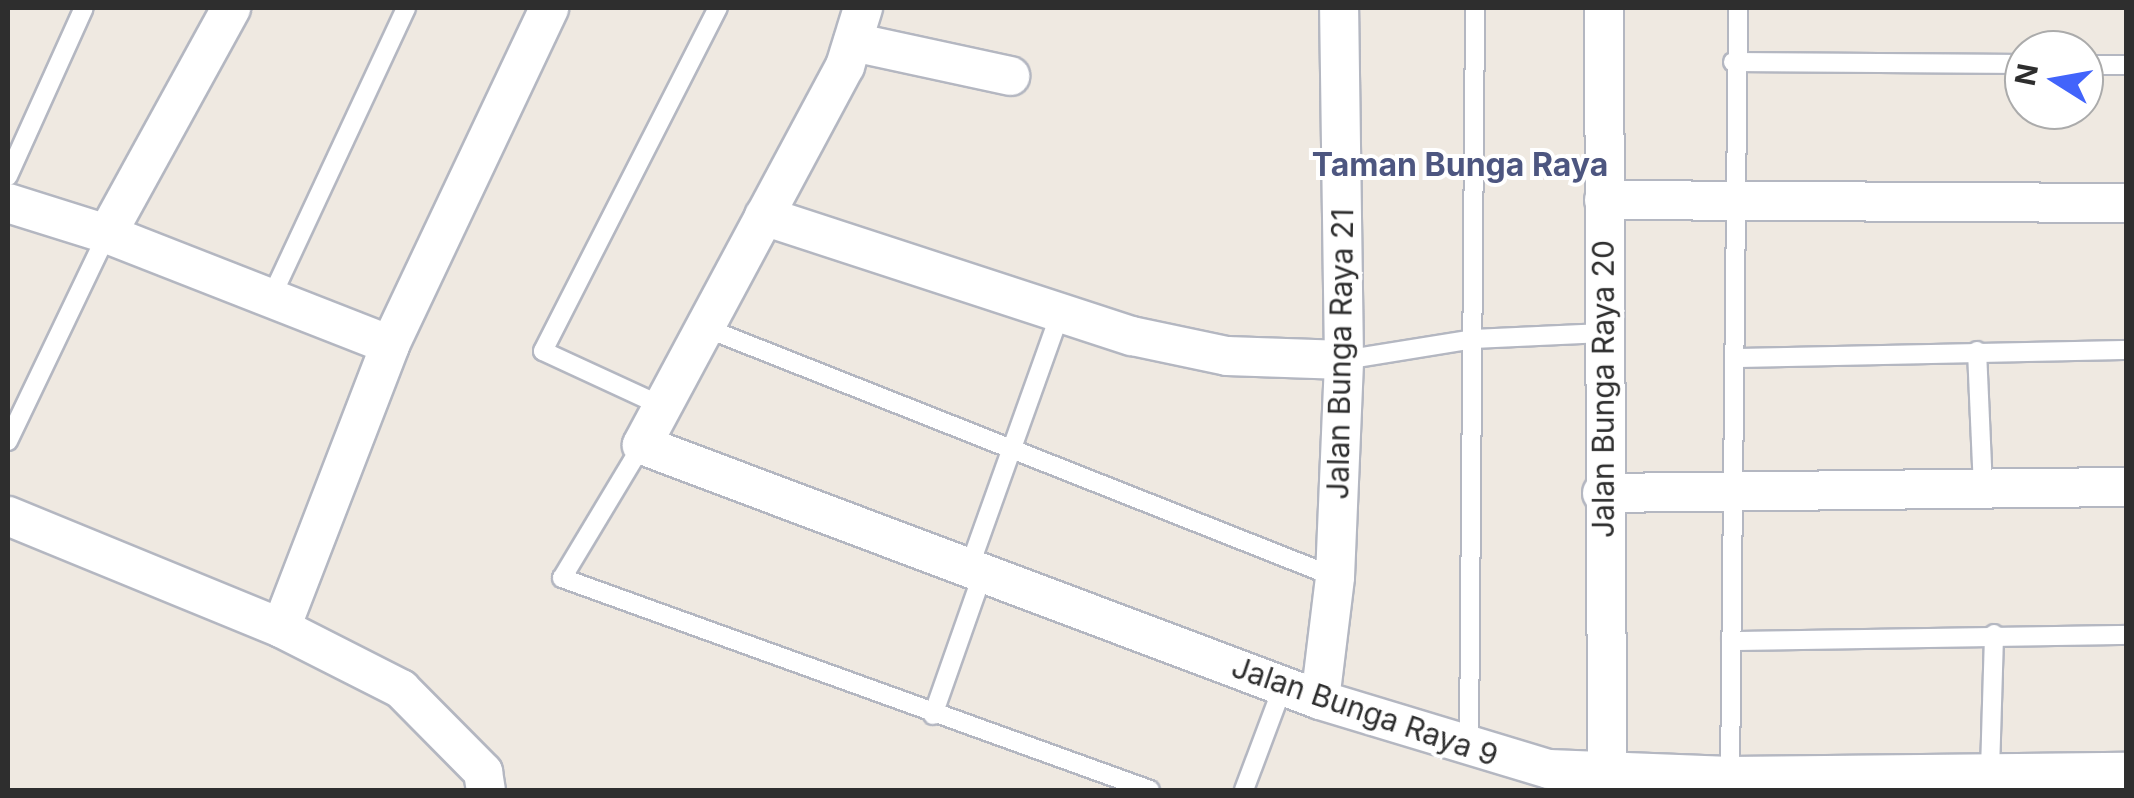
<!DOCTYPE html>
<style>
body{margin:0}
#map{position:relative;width:2134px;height:798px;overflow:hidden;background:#efe9e1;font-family:Inter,sans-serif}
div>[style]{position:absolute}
.roads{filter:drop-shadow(2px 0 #b4b7c1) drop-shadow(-2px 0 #b4b7c1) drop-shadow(0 2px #b4b7c1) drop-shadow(0 -2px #b4b7c1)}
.lane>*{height:18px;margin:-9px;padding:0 9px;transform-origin:9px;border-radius:9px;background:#fff}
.street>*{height:38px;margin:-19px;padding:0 19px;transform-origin:19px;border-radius:19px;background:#fff}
span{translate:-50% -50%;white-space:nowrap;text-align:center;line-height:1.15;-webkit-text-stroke:8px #fff;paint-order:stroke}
.street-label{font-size:30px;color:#2e2e2e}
.neighbourhood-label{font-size:32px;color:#4d5680;font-weight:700}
.frame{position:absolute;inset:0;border:10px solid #2e2e2e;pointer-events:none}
.north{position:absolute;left:2004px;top:30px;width:100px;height:100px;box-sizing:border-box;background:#fff;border:2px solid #ababab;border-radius:50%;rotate:281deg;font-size:28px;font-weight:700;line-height:40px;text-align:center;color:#2e2e2e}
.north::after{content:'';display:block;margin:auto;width:35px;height:45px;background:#4264fb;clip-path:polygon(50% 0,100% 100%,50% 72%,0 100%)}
</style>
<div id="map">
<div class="roads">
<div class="lane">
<i style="left:1733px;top:62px;width:291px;rotate:0.4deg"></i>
<i style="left:2084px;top:65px;width:42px"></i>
<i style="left:8px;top:176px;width:184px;rotate:-65.7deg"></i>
<i style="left:270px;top:300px;width:322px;rotate:-65deg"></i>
<i style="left:706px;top:328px;width:676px;rotate:21.6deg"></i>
<i style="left:1977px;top:351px;width:136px;rotate:87.5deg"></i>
<i style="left:1736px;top:358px;width:390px;rotate:-1.2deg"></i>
<i style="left:1344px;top:360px;width:131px;rotate:-9.2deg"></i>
<i style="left:1473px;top:339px;width:131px;rotate:-2.6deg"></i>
<i style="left:662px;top:406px;width:131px;rotate:-155.2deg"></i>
<i style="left:543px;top:351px;width:385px;rotate:-63deg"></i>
<i style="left:8px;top:441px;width:229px;rotate:-64.4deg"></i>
<i style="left:642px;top:445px;width:155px;rotate:121deg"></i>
<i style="left:562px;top:578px;width:625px;rotate:19.83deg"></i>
<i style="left:969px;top:568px;width:268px;rotate:-70.3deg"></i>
<i style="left:1731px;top:641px;width:395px;rotate:-0.9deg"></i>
<i style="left:933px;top:715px;width:151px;rotate:-70.6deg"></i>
<i style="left:1469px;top:742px;width:734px;rotate:-89.53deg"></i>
<i style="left:1990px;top:771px;width:137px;rotate:-88.3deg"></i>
<i style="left:1730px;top:776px;width:768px;rotate:-89.4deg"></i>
<i style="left:1244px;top:790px;width:111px;rotate:-69.4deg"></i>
</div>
<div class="street">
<i style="left:863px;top:8px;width:61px;rotate:107.2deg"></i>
<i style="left:845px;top:66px;width:430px;rotate:118.2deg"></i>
<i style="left:642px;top:445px;width:724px;rotate:20.61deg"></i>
<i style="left:1320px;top:700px;width:239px;rotate:16.8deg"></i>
<i style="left:1549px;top:769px;width:181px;rotate:2.2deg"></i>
<i style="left:1730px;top:776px;width:396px;rotate:-0.6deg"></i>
<i style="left:1604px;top:8px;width:763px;rotate:89.77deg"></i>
<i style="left:853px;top:42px;width:161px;rotate:12.2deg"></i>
<i style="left:1604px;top:200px;width:522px;rotate:0.33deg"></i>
<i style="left:8px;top:203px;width:104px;rotate:17.4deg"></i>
<i style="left:107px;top:234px;width:304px;rotate:21.4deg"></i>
<i style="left:764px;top:216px;width:387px;rotate:18.1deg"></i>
<i style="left:1132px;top:336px;width:97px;rotate:11.9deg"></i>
<i style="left:1227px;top:356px;width:117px;rotate:2deg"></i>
<i style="left:107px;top:234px;width:258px;rotate:-61.2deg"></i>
<i style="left:1602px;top:493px;width:524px;rotate:-0.66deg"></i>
<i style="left:8px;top:516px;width:295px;rotate:22.3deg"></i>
<i style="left:281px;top:628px;width:135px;rotate:26.9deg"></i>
<i style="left:401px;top:689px;width:117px;rotate:45.3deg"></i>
<i style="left:483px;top:772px;width:18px;rotate:81deg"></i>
<i style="left:281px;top:628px;width:303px;rotate:-68.9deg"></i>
<i style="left:390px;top:345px;width:373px;rotate:-64.7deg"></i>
<i style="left:1320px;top:700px;width:124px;rotate:-83deg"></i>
<i style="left:1335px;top:577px;width:217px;rotate:-87.6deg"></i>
<i style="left:1344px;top:360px;width:352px;rotate:-90.8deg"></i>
</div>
</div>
<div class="street-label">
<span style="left:1340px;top:354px;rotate:-89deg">Jalan Bunga Raya 21</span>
<span style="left:1603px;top:389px;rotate:-90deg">Jalan Bunga Raya 20</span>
<span style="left:1365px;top:711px;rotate:19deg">Jalan Bunga Raya 9</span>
</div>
<div class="neighbourhood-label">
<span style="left:1460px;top:165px">Taman Bunga Raya</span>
</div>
<div class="frame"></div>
<div class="north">N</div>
</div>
